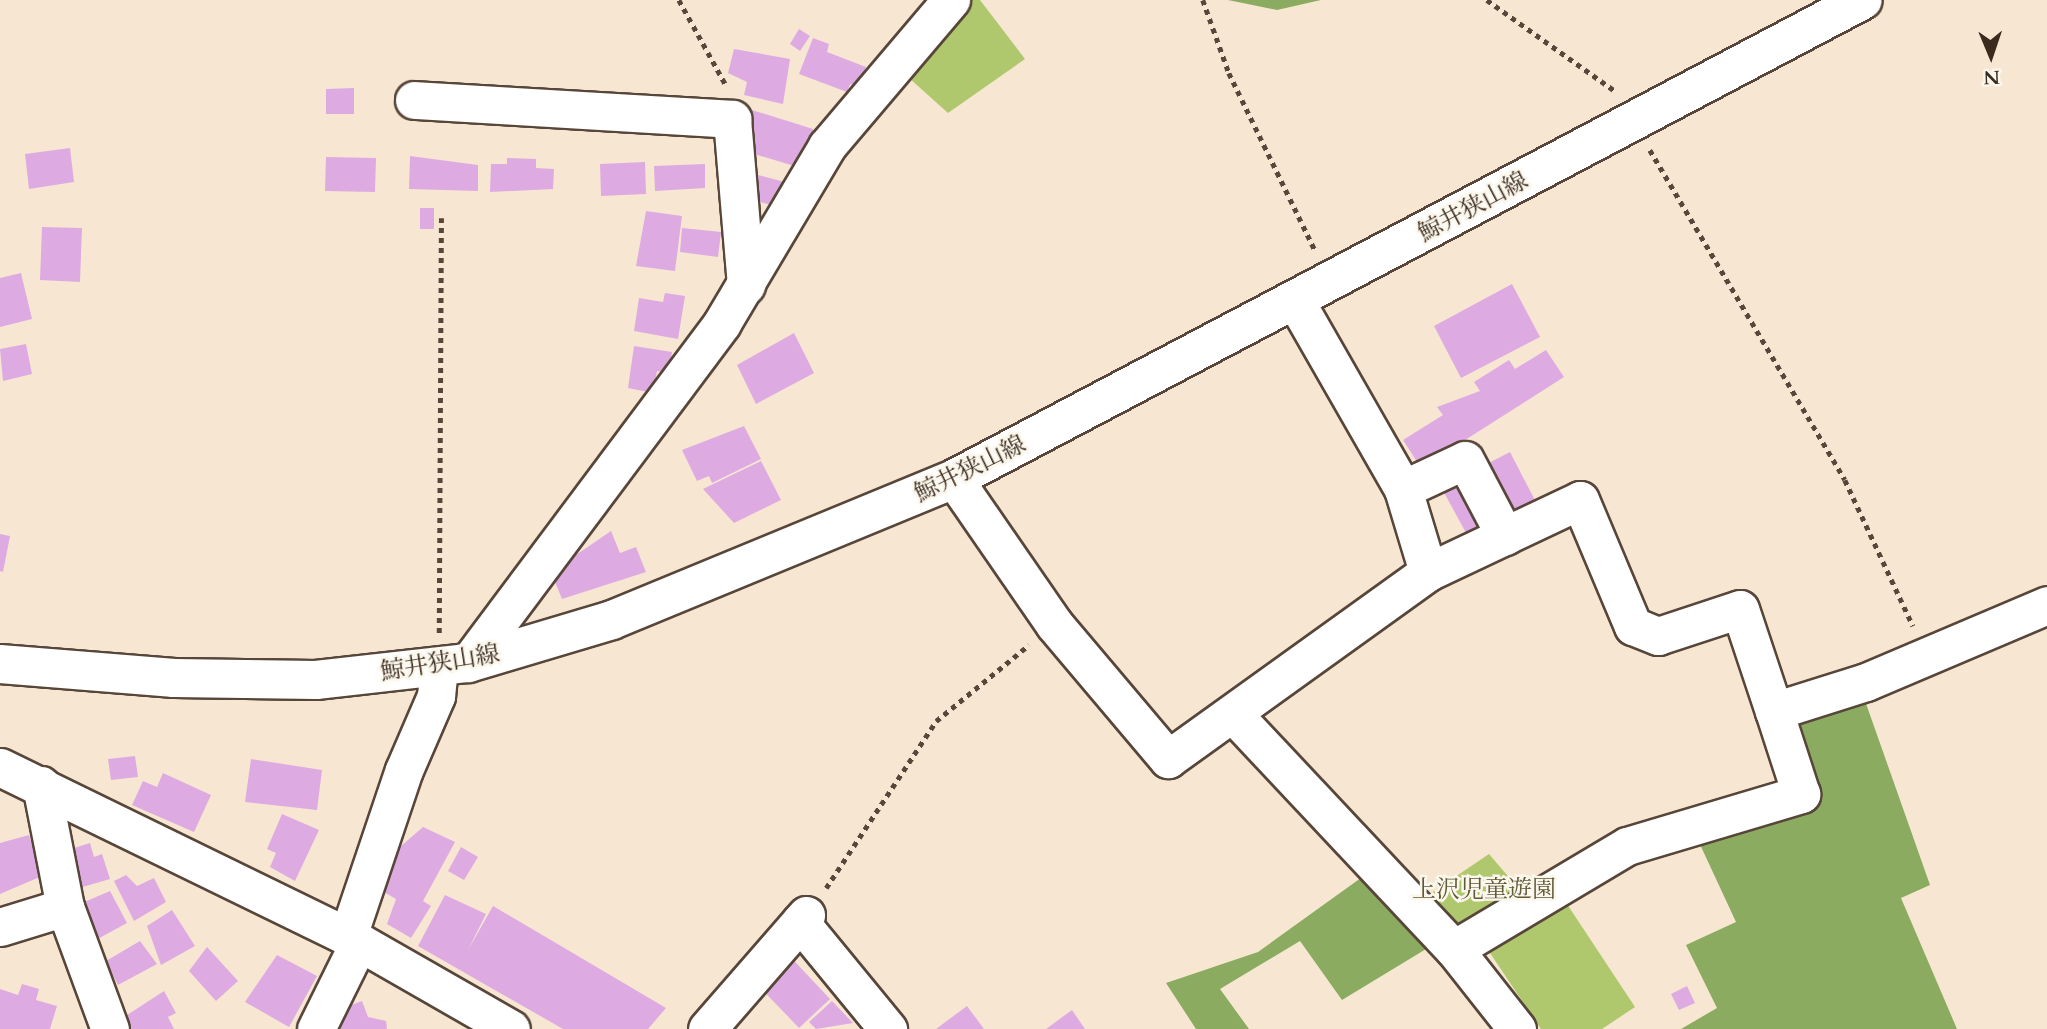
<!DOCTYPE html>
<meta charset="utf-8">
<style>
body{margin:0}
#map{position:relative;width:2047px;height:1029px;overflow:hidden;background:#f7e7d2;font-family:Cardo,"Noto Serif JP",serif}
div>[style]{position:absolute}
.green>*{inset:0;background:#afc86d}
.forest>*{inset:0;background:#8bac60}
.building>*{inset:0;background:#ddabe2}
.path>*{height:4.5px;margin-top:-2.25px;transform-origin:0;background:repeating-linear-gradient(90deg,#574639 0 5px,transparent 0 10px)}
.roads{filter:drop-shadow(2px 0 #574639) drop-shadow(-2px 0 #574639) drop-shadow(0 2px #574639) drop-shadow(0 -2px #574639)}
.minor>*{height:37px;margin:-18.5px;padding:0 18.5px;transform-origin:18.5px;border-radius:18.5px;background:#fff}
.major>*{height:38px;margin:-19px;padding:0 19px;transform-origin:19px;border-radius:19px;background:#fff}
span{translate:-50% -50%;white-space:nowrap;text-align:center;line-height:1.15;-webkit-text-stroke:5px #fbf7ec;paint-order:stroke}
.street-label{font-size:24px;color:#3b2a1e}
.park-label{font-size:24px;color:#5e5936}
.north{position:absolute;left:1956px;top:21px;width:70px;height:70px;-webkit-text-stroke:5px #fbf7ec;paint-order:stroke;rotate:178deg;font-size:19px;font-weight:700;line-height:28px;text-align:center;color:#3b2a1e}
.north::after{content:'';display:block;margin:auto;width:24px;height:32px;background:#3b2a1e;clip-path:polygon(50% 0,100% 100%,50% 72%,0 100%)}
</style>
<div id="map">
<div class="green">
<i style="clip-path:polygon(962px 0,980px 0,1025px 59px,948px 113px,899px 69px)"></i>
<i style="clip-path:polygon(1489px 854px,1525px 896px,1458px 938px,1418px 902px)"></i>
<i style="clip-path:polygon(1563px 898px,1635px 1007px,1602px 1029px,1541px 1029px,1486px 947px)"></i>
</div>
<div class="forest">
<i style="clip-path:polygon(1228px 0,1321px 0,1277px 10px)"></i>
<i style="clip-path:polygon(1863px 695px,1930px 885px,1901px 898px,1957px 1029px,1681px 1029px,1717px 1008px,1686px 945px,1736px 922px,1697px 838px,1811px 798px,1786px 720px)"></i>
<i style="clip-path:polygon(1365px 875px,1431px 946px,1342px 1000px,1300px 941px,1220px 989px,1249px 1029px,1196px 1029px,1166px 983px,1258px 952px)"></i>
</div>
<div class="building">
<i style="clip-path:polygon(799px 29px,810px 36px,800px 51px,790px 44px)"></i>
<i style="clip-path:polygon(813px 38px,829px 44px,827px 52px,866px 67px,859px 87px,850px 84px,847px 92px,799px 74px)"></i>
<i style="clip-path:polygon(734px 49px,790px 59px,783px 104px,744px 95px,747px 82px,728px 73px)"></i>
<i style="clip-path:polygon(354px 88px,354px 114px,326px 114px,326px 89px)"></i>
<i style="clip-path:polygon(752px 110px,813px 129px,801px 168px,744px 151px,745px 111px)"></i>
<i style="clip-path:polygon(70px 148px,74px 182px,29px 189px,25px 154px)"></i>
<i style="clip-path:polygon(410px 156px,478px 165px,478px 191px,409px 189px)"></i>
<i style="clip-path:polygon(326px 157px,376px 158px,375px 192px,325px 191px)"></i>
<i style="clip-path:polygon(507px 158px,536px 159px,536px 168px,554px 169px,553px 189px,490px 192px,491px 164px,507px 164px)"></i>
<i style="clip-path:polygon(645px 162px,646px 194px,601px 196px,600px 164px)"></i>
<i style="clip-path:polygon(705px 164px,705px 188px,655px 191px,654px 166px)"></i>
<i style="clip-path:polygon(758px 175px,785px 182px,779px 207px,752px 200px)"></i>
<i style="clip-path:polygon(420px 208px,434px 208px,434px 229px,420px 229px)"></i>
<i style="clip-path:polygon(646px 211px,682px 216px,675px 271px,636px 266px)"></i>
<i style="clip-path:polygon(42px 227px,82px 228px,80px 282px,40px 280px)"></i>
<i style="clip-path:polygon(682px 228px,721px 232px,718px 257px,680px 252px)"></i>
<i style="clip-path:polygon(21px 273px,32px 319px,0 327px,0 278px)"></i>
<i style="clip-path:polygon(1512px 284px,1540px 337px,1461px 378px,1434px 326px)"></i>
<i style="clip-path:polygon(665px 293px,685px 296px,678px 339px,634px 331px,639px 298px,663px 302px)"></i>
<i style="clip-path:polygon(794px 333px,814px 373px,756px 404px,737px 365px)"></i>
<i style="clip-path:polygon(26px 344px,32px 374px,3px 381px,0 349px)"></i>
<i style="clip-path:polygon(634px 346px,672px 352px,669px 373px,657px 371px,653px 393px,628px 388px)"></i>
<i style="clip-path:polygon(1546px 350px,1564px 377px,1421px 468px,1403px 440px,1443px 415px,1437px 407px,1480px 391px,1474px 382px,1509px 360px,1515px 369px)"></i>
<i style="clip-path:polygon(744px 426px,761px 459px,712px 483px,709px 476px,697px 481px,682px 450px)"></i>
<i style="clip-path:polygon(1510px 452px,1539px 508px,1511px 523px,1481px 467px)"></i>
<i style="clip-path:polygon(761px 461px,781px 500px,734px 523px,703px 489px)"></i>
<i style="clip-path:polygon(1461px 476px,1492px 531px,1471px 542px,1441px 487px)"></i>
<i style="clip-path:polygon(611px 531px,620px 553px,636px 547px,646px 572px,562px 599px,551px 572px)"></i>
<i style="clip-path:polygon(0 534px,10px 536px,3px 572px,0 571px)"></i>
<i style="clip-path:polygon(135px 756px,138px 777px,111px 780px,108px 759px)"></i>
<i style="clip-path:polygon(251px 759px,322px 770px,317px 810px,245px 802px)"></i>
<i style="clip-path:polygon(163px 773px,211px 795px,194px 832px,132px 805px,143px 781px,157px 787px)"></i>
<i style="clip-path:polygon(282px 814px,319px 830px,295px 881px,270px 867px,276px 853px,267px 849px)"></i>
<i style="clip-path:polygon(423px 827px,455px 842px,423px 901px,431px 906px,411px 938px,387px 924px,396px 899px,377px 888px,393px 853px)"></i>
<i style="clip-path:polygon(29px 835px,42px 876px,0 894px,0 843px)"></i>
<i style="clip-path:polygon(90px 843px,94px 857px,102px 854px,110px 879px,69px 891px,58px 853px)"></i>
<i style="clip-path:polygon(461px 847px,478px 857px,464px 880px,448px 871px)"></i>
<i style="clip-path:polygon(126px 875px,137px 886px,154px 878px,166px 902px,134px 921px,114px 881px)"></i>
<i style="clip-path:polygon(110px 891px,127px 923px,92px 942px,82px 903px)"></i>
<i style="clip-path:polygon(445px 895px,486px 914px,468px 950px,493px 906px,666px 1008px,648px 1029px,563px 1029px,418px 946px)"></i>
<i style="clip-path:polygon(172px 910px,195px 946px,161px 965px,147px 926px)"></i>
<i style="clip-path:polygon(140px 941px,157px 964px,118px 985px,106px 961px)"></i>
<i style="clip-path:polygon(207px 947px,238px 981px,216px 1001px,189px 971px)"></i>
<i style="clip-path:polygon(784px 950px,830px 999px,799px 1028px,753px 980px)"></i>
<i style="clip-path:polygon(277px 955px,317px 976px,289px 1027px,245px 1002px)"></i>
<i style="clip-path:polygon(22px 984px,39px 989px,36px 1000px,57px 1006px,50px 1029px,0 1029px,0 989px,18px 995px)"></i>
<i style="clip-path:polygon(1687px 986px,1695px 1003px,1679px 1010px,1671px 994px)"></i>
<i style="clip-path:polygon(164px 991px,176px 1013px,168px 1017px,174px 1029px,127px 1029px,121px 1019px)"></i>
<i style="clip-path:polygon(362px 1001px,368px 1017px,386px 1021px,387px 1029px,339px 1029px,338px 1010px)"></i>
<i style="clip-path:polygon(832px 1001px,853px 1023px,816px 1029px,809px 1022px)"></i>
<i style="clip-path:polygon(967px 1006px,984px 1029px,936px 1029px)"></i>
<i style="clip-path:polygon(1072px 1010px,1085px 1029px,1046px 1029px)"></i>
</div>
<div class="path">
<i style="left:679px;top:0;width:99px;rotate:61.1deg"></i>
<i style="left:1203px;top:0;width:77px;rotate:70.4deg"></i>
<i style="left:1229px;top:73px;width:197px;rotate:64.1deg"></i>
<i style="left:1487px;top:0;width:157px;rotate:35.4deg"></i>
<i style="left:1650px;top:150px;width:383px;rotate:59.4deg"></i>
<i style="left:1845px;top:480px;width:161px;rotate:65deg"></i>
<i style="left:439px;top:633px;width:415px;rotate:-89.7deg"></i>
<i style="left:826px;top:888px;width:200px;rotate:-56.6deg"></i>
<i style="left:936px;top:721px;width:120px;rotate:-39.3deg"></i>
</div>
<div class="roads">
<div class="minor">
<i style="left:414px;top:100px;width:319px;rotate:3.4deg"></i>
<i style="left:732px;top:119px;width:167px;rotate:85.2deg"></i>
<i style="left:1296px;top:302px;width:215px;rotate:60.2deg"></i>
<i style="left:1403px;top:489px;width:68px;rotate:-25.1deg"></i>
<i style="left:1465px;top:460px;width:86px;rotate:62.2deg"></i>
<i style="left:954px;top:479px;width:176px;rotate:55.4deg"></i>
<i style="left:1054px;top:624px;width:177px;rotate:49.8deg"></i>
<i style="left:1168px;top:759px;width:320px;rotate:-35.7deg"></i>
<i style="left:1428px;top:572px;width:168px;rotate:-25.3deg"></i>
<i style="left:1580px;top:500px;width:137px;rotate:67.2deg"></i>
<i style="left:1633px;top:626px;width:27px;rotate:22deg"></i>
<i style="left:1658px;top:636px;width:86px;rotate:-18.2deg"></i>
<i style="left:1740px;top:609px;width:108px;rotate:71.6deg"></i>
<i style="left:1774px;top:711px;width:96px;rotate:-17.5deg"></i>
<i style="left:1866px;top:682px;width:197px;rotate:-23deg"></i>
<i style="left:1403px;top:489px;width:87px;rotate:73.2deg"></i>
<i style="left:468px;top:663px;width:424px;rotate:-53.2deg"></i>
<i style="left:722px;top:323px;width:206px;rotate:-59.3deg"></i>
<i style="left:827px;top:146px;width:192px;rotate:-49.7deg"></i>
<i style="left:1234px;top:715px;width:321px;rotate:46.8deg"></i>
<i style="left:1454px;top:949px;width:102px;rotate:51.8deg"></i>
<i style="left:0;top:767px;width:399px;rotate:26deg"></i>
<i style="left:359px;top:942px;width:175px;rotate:29.8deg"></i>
<i style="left:41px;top:785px;width:124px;rotate:78.9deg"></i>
<i style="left:65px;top:907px;width:130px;rotate:69.8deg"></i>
<i style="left:800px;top:922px;width:139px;rotate:50.6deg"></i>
<i style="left:0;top:927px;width:68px;rotate:-17.1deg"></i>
<i style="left:348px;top:936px;width:175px;rotate:-71.4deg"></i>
<i style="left:404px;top:770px;width:81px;rotate:-66.6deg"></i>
<i style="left:436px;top:696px;width:28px;rotate:-84deg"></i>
<i style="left:1454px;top:949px;width:201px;rotate:-30.8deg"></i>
<i style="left:1627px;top:846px;width:182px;rotate:-16.6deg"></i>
<i style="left:1801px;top:794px;width:87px;rotate:-108deg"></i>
<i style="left:316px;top:1029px;width:97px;rotate:-63.7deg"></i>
<i style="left:707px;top:1029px;width:151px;rotate:-49deg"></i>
</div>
<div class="major">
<i style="left:0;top:664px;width:175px;rotate:4.6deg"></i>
<i style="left:174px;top:678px;width:142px;rotate:0.8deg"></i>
<i style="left:316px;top:680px;width:153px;rotate:-6.4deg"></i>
<i style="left:468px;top:663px;width:150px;rotate:-16.6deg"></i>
<i style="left:612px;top:620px;width:370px;rotate:-22.4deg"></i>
<i style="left:954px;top:479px;width:1027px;rotate:-27.79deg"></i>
</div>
</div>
<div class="street-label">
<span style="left:1473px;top:207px;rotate:-28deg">鯨井狭山線</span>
<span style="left:970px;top:469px;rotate:-26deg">鯨井狭山線</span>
<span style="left:440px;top:663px;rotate:-9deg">鯨井狭山線</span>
</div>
<div class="park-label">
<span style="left:1484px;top:890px">上沢児童遊園</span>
</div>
<div class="north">N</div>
</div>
